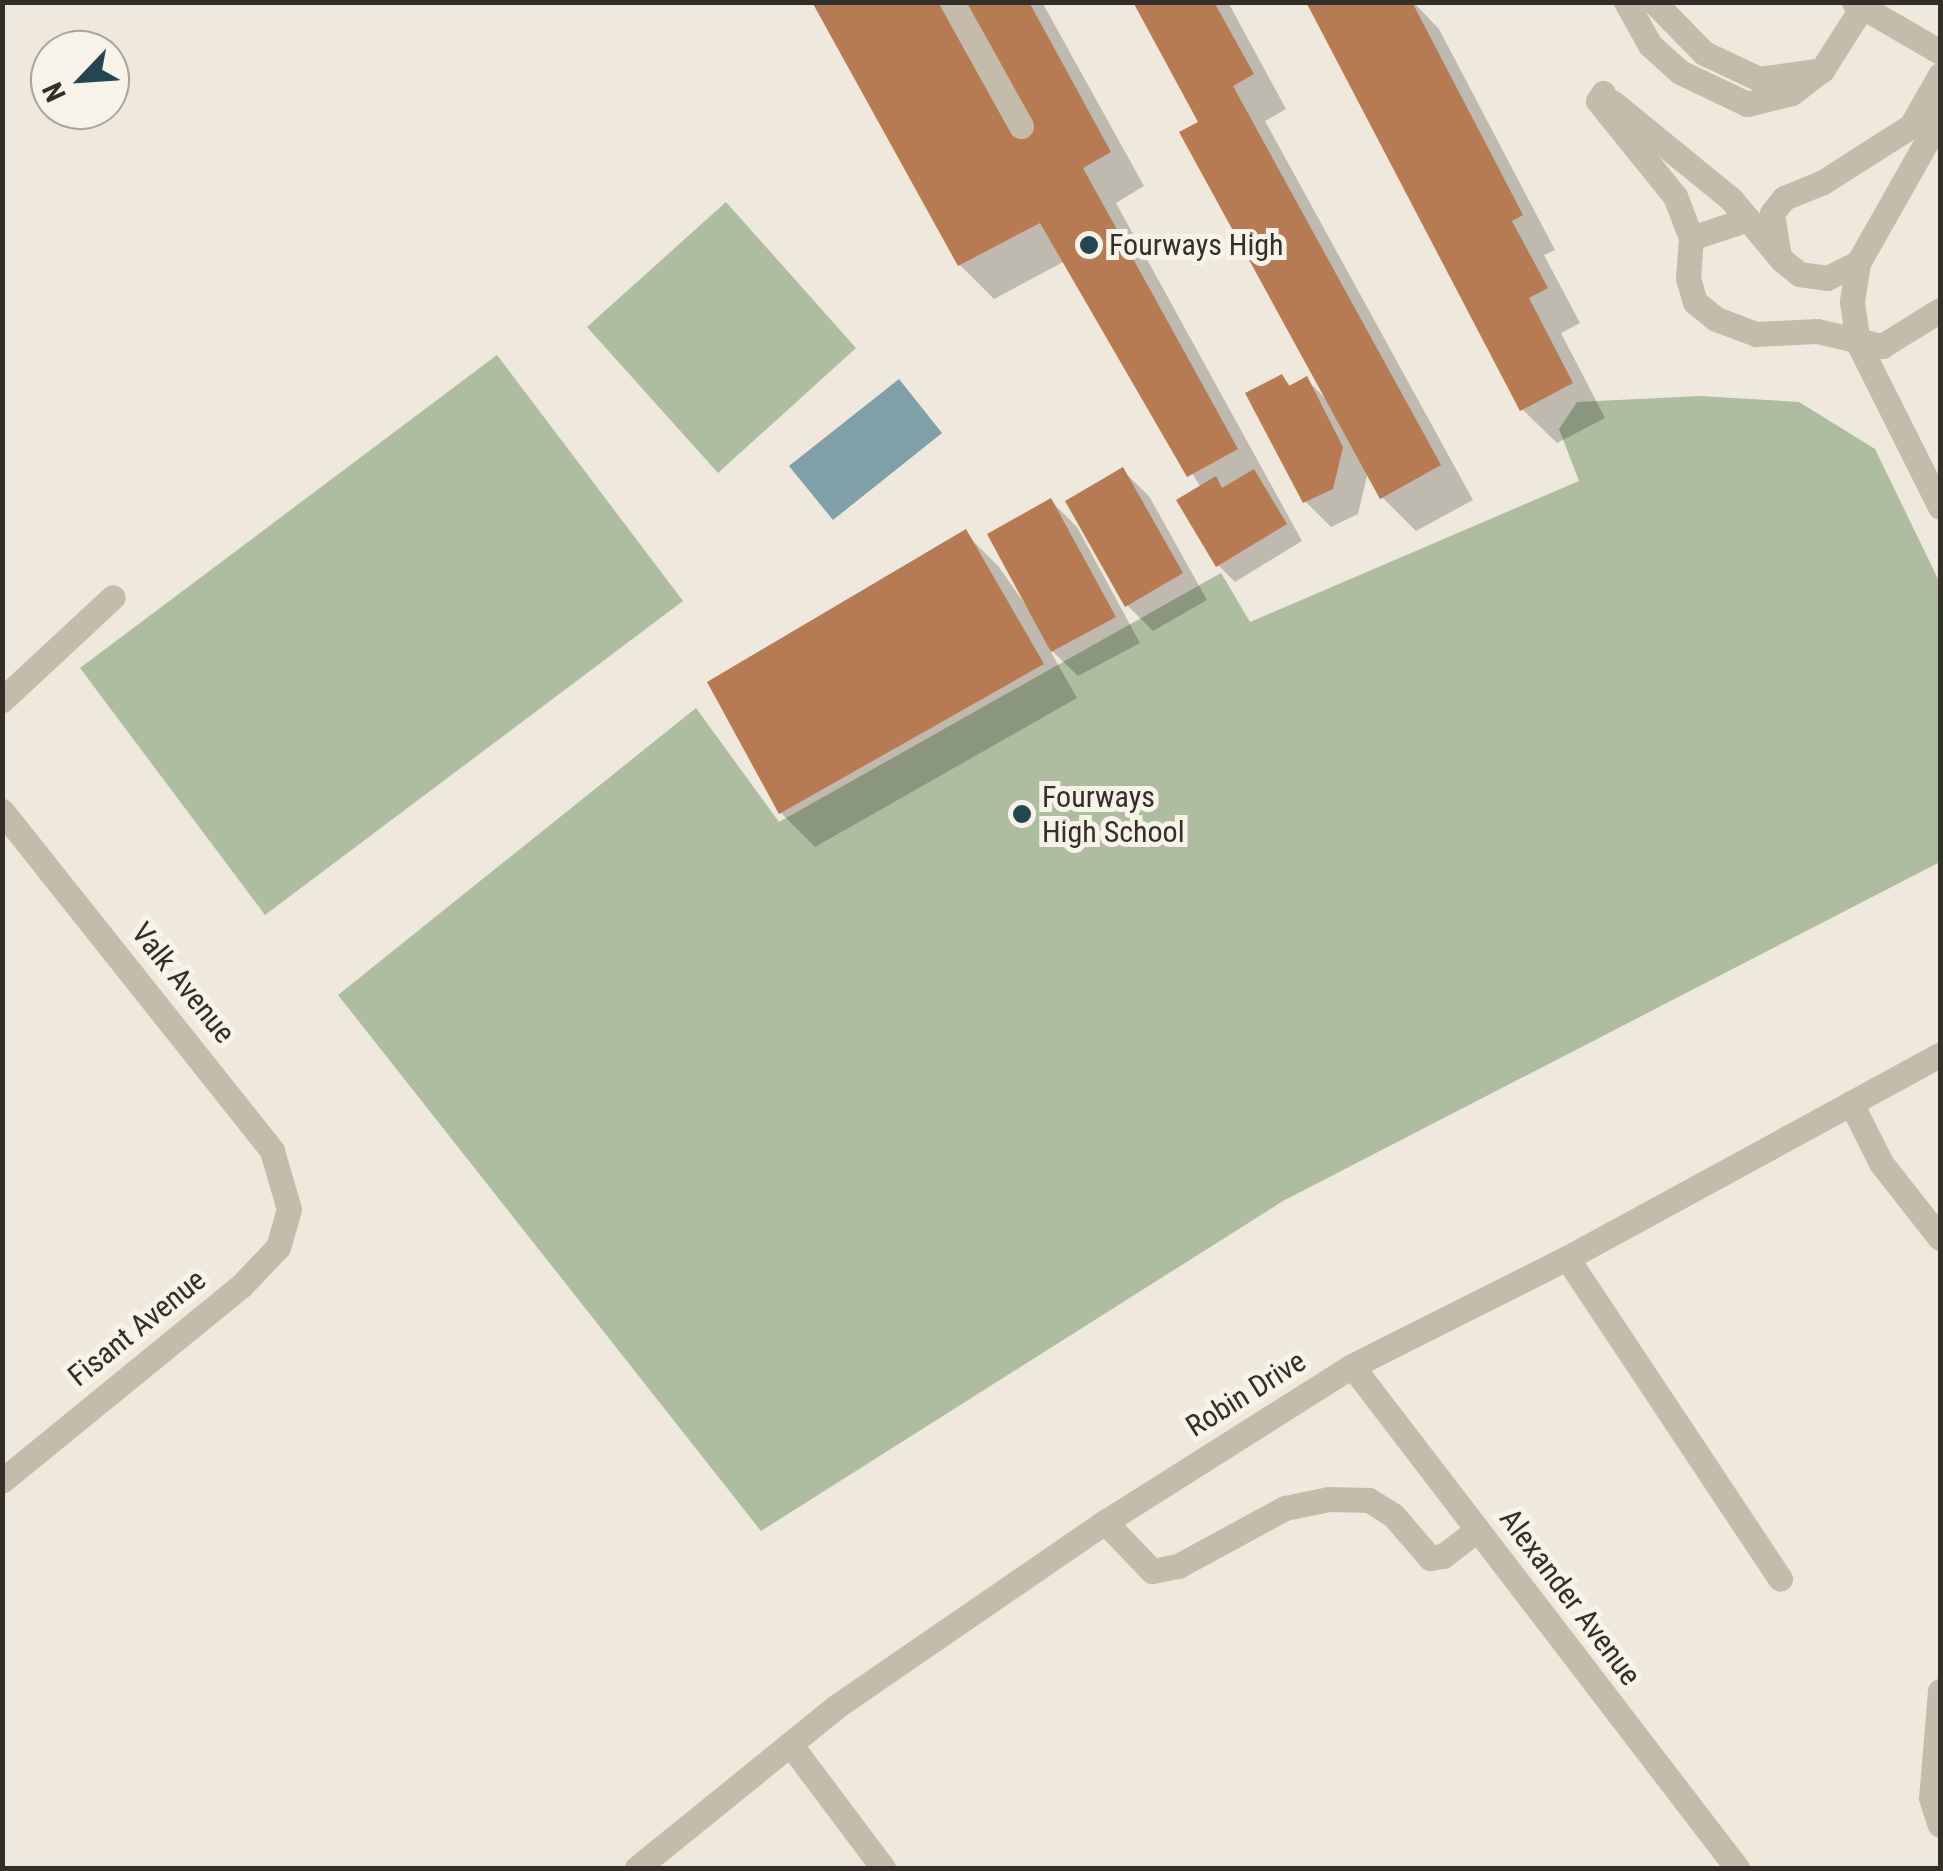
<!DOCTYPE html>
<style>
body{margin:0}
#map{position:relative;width:1943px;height:1871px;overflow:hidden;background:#efe9dd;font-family:"Roboto Condensed",sans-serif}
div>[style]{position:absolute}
.green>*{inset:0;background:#aebc9f}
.water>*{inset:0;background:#7fa0a8}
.shadow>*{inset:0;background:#0003}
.building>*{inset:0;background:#b77b53}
.minor>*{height:25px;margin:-12.5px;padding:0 12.5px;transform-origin:12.5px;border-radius:12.5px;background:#c5bbaa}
.dots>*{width:28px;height:28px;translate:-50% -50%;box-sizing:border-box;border:5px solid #f7f3e9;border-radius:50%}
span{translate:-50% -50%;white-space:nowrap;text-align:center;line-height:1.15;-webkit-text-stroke:10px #f7f3e9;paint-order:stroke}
.poi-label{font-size:30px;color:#342e29}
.left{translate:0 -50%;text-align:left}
.street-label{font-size:30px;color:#342e29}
.frame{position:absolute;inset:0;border:5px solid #342e29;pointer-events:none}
.north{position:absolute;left:30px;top:30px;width:100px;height:100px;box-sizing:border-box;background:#f7f3e9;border:2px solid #a9a49c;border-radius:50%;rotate:245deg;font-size:28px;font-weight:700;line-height:40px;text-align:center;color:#342e29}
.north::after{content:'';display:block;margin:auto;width:35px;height:45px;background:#244650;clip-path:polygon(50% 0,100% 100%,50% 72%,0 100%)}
</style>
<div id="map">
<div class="green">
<i style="clip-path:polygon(726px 202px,856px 348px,718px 473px,587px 327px)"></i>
<i style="clip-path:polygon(497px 355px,683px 601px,265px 915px,80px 668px)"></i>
<i style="clip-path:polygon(1700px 396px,1799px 402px,1875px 449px,1940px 583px,1940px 862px,1283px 1201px,761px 1531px,338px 995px,696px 708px,779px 822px,1221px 573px,1250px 622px,1579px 481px,1559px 429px,1577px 402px)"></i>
</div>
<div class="water">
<i style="clip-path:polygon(899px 379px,942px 433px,833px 520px,789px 466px)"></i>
</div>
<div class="shadow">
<i style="clip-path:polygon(815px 2px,1042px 2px,1144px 186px,1116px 203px,1302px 541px,1235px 582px,1218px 565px,1201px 488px,1065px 261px,994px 299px,960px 265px)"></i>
<i style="clip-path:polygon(1136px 2px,1228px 2px,1286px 109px,1265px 121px,1473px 500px,1416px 531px,1382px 497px,1368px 472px,1358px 514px,1331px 527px,1305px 501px,1282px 377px,1292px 387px,1306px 379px,1327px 400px,1202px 123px)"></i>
<i style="clip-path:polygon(1309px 2px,1413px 2px,1439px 29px,1555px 250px,1544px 255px,1580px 323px,1561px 333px,1605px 418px,1557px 443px,1522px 409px)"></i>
<i style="clip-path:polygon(1123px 471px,1149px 496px,1207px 600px,1153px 631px,1127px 605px)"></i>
<i style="clip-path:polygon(1051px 501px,1077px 527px,1140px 643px,1078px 676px,1048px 647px,1077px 698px,815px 847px,781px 813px,965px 533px,999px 567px,1036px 620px)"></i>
</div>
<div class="building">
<i style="clip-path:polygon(812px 2px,1029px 2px,1111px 152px,1083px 168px,1238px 449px,1187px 477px,1040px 223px,958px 266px)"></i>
<i style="clip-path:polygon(1133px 2px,1214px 2px,1254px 74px,1233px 86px,1441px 465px,1380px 499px,1179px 132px,1198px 122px)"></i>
<i style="clip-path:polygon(1306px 2px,1412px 2px,1523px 215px,1512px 221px,1548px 288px,1529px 298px,1573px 383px,1520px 411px)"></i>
<i style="clip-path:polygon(1282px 374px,1289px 386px,1307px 376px,1343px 447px,1333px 489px,1303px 503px,1245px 393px)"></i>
<i style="clip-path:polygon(1123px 467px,1183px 573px,1125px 607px,1065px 501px)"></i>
<i style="clip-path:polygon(1254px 469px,1287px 524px,1216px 567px,1176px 500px,1216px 476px,1222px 488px)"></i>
<i style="clip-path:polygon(1051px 498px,1116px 617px,1051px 652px,987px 534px)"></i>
<i style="clip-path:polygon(966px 529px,1044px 664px,779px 814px,707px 682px)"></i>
</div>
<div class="minor">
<i style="left:952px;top:2px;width:142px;rotate:60.9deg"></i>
<i style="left:1626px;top:2px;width:49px;rotate:60.8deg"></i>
<i style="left:1650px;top:45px;width:40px;rotate:42deg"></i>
<i style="left:1680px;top:72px;width:74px;rotate:25.5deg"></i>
<i style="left:1747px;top:104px;width:46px;rotate:-13.7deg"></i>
<i style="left:1792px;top:93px;width:33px;rotate:-38deg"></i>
<i style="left:1654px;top:2px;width:71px;rotate:45.6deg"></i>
<i style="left:1704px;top:53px;width:61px;rotate:25.3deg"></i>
<i style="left:1759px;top:79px;width:64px;rotate:-8.1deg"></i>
<i style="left:1822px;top:70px;width:75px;rotate:-57.6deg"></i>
<i style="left:1854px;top:2px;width:99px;rotate:30.2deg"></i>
<i style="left:1603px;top:93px;width:9px;rotate:122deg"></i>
<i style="left:1598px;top:101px;width:122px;rotate:51deg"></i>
<i style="left:1675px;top:196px;width:45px;rotate:69.1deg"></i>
<i style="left:1691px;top:238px;width:40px;rotate:94.3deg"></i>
<i style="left:1688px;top:278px;width:25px;rotate:74deg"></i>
<i style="left:1695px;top:302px;width:27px;rotate:39deg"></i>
<i style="left:1716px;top:319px;width:43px;rotate:20.6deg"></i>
<i style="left:1756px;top:334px;width:61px;rotate:-2.8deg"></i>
<i style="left:1817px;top:331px;width:67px;rotate:13deg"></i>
<i style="left:1882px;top:346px;width:68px;rotate:-31.8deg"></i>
<i style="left:1612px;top:102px;width:154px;rotate:39.2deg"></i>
<i style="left:1731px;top:199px;width:80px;rotate:50.1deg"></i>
<i style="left:1782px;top:260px;width:22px;rotate:39deg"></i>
<i style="left:1799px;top:274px;width:28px;rotate:8deg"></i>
<i style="left:1827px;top:278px;width:34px;rotate:-26deg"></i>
<i style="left:1858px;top:263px;width:167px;rotate:-60.5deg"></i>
<i style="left:1691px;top:238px;width:60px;rotate:-18.4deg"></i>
<i style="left:1778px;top:251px;width:38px;rotate:-99deg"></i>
<i style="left:1772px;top:213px;width:19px;rotate:-51deg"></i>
<i style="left:1784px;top:198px;width:42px;rotate:-22.3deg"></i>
<i style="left:1823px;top:182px;width:104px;rotate:-32.5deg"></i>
<i style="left:1911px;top:126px;width:59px;rotate:-60.4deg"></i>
<i style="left:1858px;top:263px;width:39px;rotate:99deg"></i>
<i style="left:1852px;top:302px;width:41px;rotate:81.7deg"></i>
<i style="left:1858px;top:343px;width:183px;rotate:63.4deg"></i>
<i style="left:2px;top:700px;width:151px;rotate:-42.9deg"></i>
<i style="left:2px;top:811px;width:434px;rotate:51.5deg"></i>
<i style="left:272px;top:1151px;width:60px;rotate:73.7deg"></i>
<i style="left:289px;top:1209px;width:40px;rotate:106deg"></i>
<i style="left:278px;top:1247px;width:52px;rotate:133.5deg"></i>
<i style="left:242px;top:1285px;width:310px;rotate:140.8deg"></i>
<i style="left:1851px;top:1103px;width:67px;rotate:63.4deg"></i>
<i style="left:1881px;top:1163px;width:95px;rotate:51.8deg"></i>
<i style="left:1567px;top:1258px;width:385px;rotate:56.4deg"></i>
<i style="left:1352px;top:1366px;width:633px;rotate:52.51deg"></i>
<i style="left:1105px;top:1522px;width:68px;rotate:46.2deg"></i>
<i style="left:1152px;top:1571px;width:26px;rotate:-11deg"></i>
<i style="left:1178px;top:1566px;width:122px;rotate:-28.5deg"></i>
<i style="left:1285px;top:1508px;width:45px;rotate:-11.6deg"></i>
<i style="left:1329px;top:1499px;width:40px;rotate:1.4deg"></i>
<i style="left:1369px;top:1500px;width:28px;rotate:32deg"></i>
<i style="left:1393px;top:1515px;width:57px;rotate:49.3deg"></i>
<i style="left:1430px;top:1558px;width:13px;rotate:-9deg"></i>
<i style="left:1443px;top:1556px;width:43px;rotate:-37.4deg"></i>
<i style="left:1940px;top:1691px;width:107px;rotate:94.8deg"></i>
<i style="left:1931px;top:1798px;width:28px;rotate:72deg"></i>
<i style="left:790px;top:1744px;width:155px;rotate:53.1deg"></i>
<i style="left:637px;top:1868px;width:257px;rotate:-39deg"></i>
<i style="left:837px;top:1706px;width:325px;rotate:-34.5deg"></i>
<i style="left:1105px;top:1522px;width:292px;rotate:-32.3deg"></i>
<i style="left:1352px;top:1366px;width:241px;rotate:-26.7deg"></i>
<i style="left:1567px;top:1258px;width:425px;rotate:-28.6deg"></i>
</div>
<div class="dots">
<i style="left:1089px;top:245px;background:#244650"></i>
<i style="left:1022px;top:814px;background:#244650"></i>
</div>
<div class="poi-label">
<span class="left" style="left:1109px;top:245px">Fourways High</span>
<span class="left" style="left:1042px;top:814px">Fourways<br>High School</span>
</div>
<div class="street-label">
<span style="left:183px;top:983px;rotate:51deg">Valk Avenue</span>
<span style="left:137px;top:1328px;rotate:-39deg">Fisant Avenue</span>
<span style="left:1246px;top:1394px;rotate:-32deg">Robin Drive</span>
<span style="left:1570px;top:1597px;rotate:53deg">Alexander Avenue</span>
</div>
<div class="frame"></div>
<div class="north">N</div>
</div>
